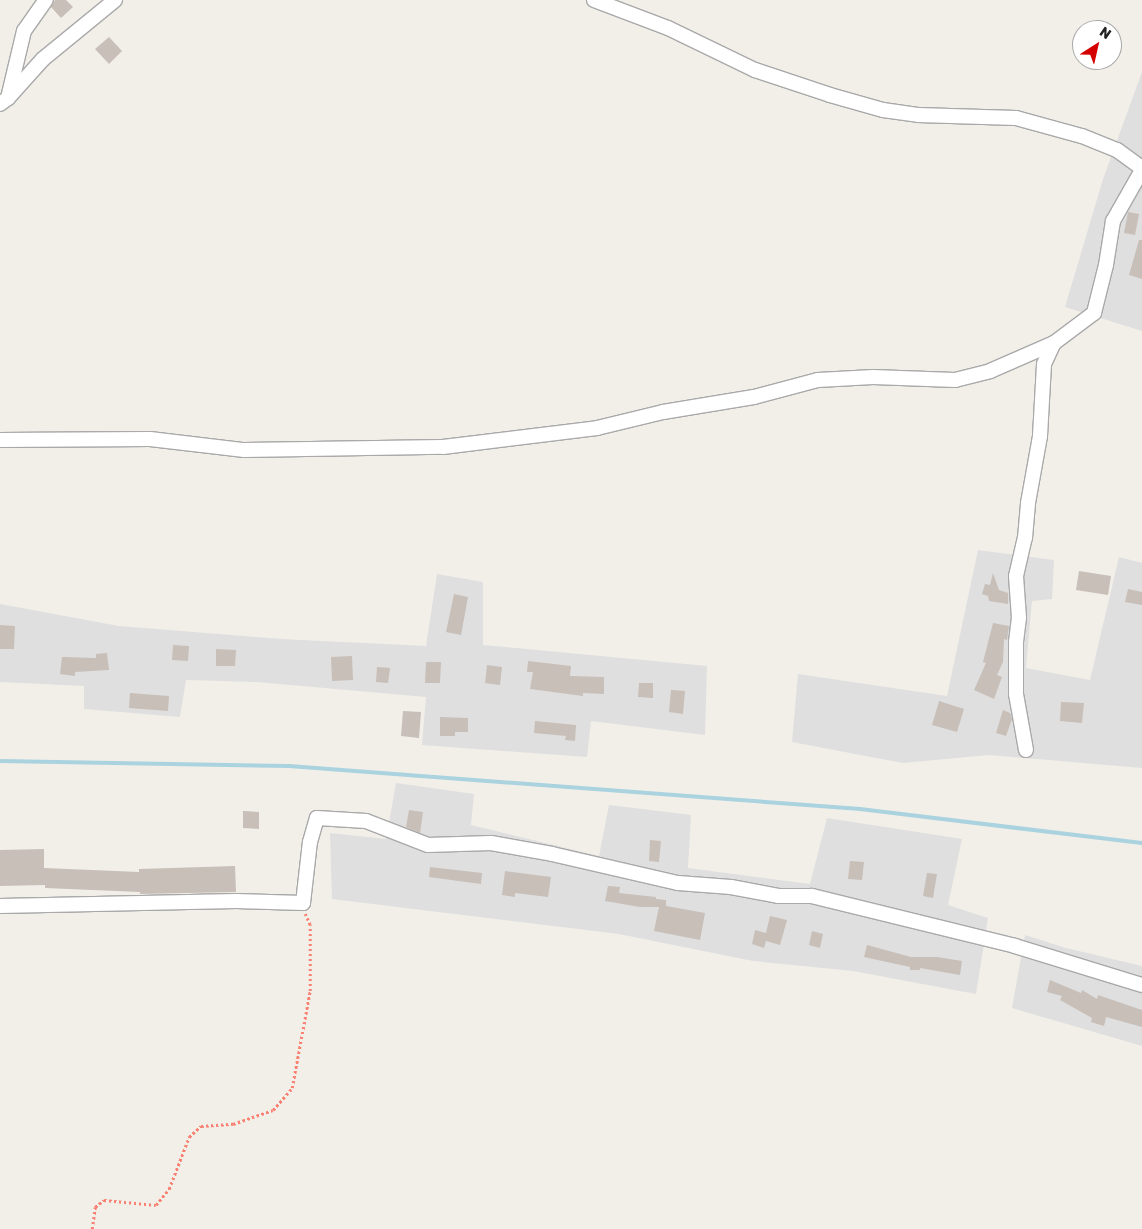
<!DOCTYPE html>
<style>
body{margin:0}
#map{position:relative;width:1142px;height:1229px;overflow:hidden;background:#f2efe9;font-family:Rubik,sans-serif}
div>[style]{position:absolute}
.residential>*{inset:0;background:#e0dfdf}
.stream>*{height:4px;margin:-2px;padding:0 2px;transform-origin:2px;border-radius:2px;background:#aad3df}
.building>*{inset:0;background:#c7bfb8}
.path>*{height:2.5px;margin-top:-1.25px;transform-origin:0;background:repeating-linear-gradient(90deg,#fa8072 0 2.5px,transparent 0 5px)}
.roads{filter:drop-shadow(1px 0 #a9a9a9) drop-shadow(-1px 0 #a9a9a9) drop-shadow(0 1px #a9a9a9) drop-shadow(0 -1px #a9a9a9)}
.street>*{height:14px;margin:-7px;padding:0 7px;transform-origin:7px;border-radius:7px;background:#fff}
span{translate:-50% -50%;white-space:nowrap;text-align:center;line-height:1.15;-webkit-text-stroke:4px #fff;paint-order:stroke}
.north{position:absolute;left:1072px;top:20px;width:50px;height:50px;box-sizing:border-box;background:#fff;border:1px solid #a7a7a7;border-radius:50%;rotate:35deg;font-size:14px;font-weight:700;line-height:20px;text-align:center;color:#222}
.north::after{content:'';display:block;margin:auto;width:18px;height:22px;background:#d40000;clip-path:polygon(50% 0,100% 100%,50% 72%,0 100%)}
</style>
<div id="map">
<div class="residential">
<i style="clip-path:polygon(1142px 72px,1142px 331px,1065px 307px,1103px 179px)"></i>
<i style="clip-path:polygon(978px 550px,1054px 560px,1052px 599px,1032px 601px,1026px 668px,1090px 680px,1119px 557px,1142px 563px,1142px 768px,989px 755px,903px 763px,792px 742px,798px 674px,947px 696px)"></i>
<i style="clip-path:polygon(437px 574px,483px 582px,483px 645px,707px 666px,705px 735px,591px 721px,587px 757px,422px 745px,426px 697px,257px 682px,186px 680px,180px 717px,84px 709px,84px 686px,0 682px,0 604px,119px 626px,281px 639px,426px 646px)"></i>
<i style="clip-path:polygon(396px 783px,474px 794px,471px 825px,599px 856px,609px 805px,691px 815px,688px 868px,810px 884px,827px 818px,962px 839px,948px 905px,988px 918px,976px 994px,853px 971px,753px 961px,619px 934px,332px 899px,330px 833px,386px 839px)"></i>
<i style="clip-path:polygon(1025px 935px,1066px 948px,1142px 966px,1142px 1046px,1012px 1008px)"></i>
</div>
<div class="stream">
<i style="left:0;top:761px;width:289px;rotate:1deg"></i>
<i style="left:289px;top:766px;width:573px;rotate:4.31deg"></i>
<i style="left:860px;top:809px;width:284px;rotate:6.9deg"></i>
</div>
<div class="building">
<i style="clip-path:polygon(55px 0,66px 0,73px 7px,61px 18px,51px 7px)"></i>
<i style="clip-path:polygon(109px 37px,122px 51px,109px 64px,95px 49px)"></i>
<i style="clip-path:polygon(1128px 212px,1139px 214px,1135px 235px,1124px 233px)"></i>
<i style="clip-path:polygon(1139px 240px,1142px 240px,1142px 279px,1129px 275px)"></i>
<i style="clip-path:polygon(1079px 571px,1111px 576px,1108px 595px,1076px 590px)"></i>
<i style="clip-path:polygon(993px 573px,999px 590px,1008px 593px,1008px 604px,989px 601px,988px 596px,982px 594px,985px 584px,990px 585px)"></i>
<i style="clip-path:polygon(1128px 589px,1142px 592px,1142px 605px,1125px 602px)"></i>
<i style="clip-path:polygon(454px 594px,468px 597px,461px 635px,446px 632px)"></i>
<i style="clip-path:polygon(993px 623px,1009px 626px,1007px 640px,1004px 639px,1003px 662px,997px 675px,1002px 677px,994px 699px,974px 690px,986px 663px,983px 662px)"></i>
<i style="clip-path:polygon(0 625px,15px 626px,14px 649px,0 649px)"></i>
<i style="clip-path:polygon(173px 645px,189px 646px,188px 661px,172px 660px)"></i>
<i style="clip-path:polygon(216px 649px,236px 650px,235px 666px,216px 666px)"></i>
<i style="clip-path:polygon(107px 653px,109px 670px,75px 672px,75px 676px,60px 674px,62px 657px,96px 658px,96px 654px)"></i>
<i style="clip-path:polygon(352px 656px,353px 680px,332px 681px,331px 657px)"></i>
<i style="clip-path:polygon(528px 661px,571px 666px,570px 676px,604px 677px,604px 694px,583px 693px,583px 696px,530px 689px,533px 672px,527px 672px)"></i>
<i style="clip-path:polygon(426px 662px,441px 662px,440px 683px,425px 683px)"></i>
<i style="clip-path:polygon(487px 665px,502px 667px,500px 685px,485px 683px)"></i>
<i style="clip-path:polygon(377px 667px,390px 668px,388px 683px,376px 682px)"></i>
<i style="clip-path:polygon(639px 683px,653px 683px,653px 698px,638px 697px)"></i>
<i style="clip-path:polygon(671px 690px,685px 691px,683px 714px,669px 712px)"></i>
<i style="clip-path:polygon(130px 693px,169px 696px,168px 711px,129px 708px)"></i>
<i style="clip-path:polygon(939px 701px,964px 709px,957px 732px,932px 725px)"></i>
<i style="clip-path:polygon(1061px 702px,1084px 703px,1082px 723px,1060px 721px)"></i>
<i style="clip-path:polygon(1003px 710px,1010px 713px,1012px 719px,1006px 736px,996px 733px)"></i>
<i style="clip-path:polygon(403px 711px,421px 712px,419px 738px,401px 736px)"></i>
<i style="clip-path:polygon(440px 717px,468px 718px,468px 732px,455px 732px,455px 736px,440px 736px)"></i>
<i style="clip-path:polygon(535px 721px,576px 725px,575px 741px,565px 740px,566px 736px,534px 733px)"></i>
<i style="clip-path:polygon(409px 810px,423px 812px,420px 833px,406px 827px)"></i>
<i style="clip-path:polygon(243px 811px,259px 812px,259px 829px,243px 828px)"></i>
<i style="clip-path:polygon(650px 840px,661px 841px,659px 862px,649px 861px)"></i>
<i style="clip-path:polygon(44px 849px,44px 868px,139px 872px,139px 869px,235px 866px,236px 892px,140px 894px,140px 892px,45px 888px,45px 885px,0 886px,0 850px)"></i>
<i style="clip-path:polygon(850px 861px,864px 862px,862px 880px,848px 879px)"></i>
<i style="clip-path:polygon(430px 867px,482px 873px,481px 884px,429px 877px)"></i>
<i style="clip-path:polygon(505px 871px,551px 877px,548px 897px,515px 893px,515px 897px,502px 895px)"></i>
<i style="clip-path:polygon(927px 873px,937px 874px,933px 898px,923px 896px)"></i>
<i style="clip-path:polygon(608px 886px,620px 887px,619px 893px,656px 897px,656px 899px,666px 900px,666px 906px,705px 913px,700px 940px,654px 931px,659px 907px,640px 907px,605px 901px)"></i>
<i style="clip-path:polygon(770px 916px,787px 920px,780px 945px,766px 941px,764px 948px,752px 944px,755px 930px,766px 933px)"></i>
<i style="clip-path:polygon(812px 931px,823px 934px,820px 948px,809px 945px)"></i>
<i style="clip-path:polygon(867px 945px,911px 957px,937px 957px,962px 961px,960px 975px,920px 968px,920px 970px,910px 970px,910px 967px,864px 957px)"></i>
<i style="clip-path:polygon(1050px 980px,1081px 993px,1082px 990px,1097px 999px,1098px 995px,1142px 1010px,1142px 1027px,1106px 1017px,1104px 1026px,1091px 1022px,1092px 1018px,1060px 1000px,1062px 996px,1047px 992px)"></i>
</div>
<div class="path">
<i style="left:92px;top:1229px;width:22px;rotate:-82deg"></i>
<i style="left:95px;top:1207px;width:11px;rotate:-38deg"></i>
<i style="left:104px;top:1200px;width:52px;rotate:5.5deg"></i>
<i style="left:156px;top:1205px;width:21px;rotate:-51deg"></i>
<i style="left:169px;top:1189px;width:56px;rotate:-69deg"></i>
<i style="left:189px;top:1137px;width:16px;rotate:-43deg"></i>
<i style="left:201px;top:1126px;width:32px;rotate:-4deg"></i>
<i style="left:233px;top:1124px;width:42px;rotate:-19.3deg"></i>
<i style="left:273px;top:1110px;width:29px;rotate:-49deg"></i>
<i style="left:292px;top:1088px;width:99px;rotate:-79.5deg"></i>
<i style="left:310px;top:991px;width:66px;rotate:-90deg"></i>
<i style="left:310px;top:925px;width:12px;rotate:-114deg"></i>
</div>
<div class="roads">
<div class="street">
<i style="left:594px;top:0;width:79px;rotate:20.7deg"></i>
<i style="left:668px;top:28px;width:97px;rotate:25.8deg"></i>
<i style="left:755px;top:70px;width:79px;rotate:18.4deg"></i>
<i style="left:830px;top:95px;width:55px;rotate:15.8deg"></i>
<i style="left:883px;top:110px;width:35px;rotate:8deg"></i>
<i style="left:918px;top:115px;width:98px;rotate:1.8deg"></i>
<i style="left:1016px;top:118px;width:68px;rotate:15.3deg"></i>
<i style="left:1082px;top:136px;width:38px;rotate:22deg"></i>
<i style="left:1117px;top:150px;width:31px;rotate:36deg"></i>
<i style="left:8px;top:98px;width:52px;rotate:-48.1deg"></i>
<i style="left:43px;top:59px;width:93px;rotate:-39.3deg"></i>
<i style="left:0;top:104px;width:10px;rotate:-37deg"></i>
<i style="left:8px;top:98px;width:69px;rotate:-76.6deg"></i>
<i style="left:24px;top:31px;width:38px;rotate:-55deg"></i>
<i style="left:0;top:440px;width:150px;rotate:-0.4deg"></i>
<i style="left:150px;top:439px;width:95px;rotate:6.7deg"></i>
<i style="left:244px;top:450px;width:199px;rotate:-0.9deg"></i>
<i style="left:443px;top:447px;width:155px;rotate:-7deg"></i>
<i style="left:597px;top:428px;width:68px;rotate:-13.6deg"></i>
<i style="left:663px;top:412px;width:92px;rotate:-9.4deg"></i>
<i style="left:754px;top:397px;width:66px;rotate:-14.9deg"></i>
<i style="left:818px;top:380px;width:55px;rotate:-3.1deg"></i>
<i style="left:873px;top:377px;width:82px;rotate:2.1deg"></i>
<i style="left:955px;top:380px;width:36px;rotate:-14deg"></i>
<i style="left:990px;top:371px;width:70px;rotate:-23.6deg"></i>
<i style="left:1054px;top:343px;width:50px;rotate:-36.9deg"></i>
<i style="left:1094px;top:313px;width:49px;rotate:-76deg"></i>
<i style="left:1106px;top:265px;width:45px;rotate:-81deg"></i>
<i style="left:1113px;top:221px;width:59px;rotate:-60.4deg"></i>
<i style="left:1026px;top:750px;width:57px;rotate:-100.1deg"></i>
<i style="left:1016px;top:694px;width:52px;rotate:-90deg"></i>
<i style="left:1016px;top:642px;width:24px;rotate:-83deg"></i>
<i style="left:1019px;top:618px;width:42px;rotate:-94.1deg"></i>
<i style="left:1016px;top:576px;width:39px;rotate:-77deg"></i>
<i style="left:1025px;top:538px;width:35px;rotate:-85deg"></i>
<i style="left:1028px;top:503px;width:68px;rotate:-79.8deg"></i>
<i style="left:1040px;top:436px;width:72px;rotate:-86.8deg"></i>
<i style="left:1044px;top:364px;width:23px;rotate:-65deg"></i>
<i style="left:0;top:906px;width:236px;rotate:-1.2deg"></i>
<i style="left:236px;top:901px;width:67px;rotate:1.7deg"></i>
<i style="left:303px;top:903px;width:61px;rotate:-83.5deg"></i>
<i style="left:310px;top:842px;width:25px;rotate:-74deg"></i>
<i style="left:317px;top:818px;width:49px;rotate:3.5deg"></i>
<i style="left:366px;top:821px;width:66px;rotate:21.2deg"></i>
<i style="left:428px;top:845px;width:63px;rotate:-1.8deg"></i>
<i style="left:491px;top:843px;width:62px;rotate:10.2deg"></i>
<i style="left:552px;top:854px;width:129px;rotate:13deg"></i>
<i style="left:678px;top:883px;width:53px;rotate:4.3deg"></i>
<i style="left:731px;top:887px;width:48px;rotate:10.8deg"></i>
<i style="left:778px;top:896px;width:34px"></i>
<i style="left:812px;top:896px;width:209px;rotate:13.8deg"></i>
<i style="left:1015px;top:946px;width:133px;rotate:17.1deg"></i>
</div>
</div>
<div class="north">N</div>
</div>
